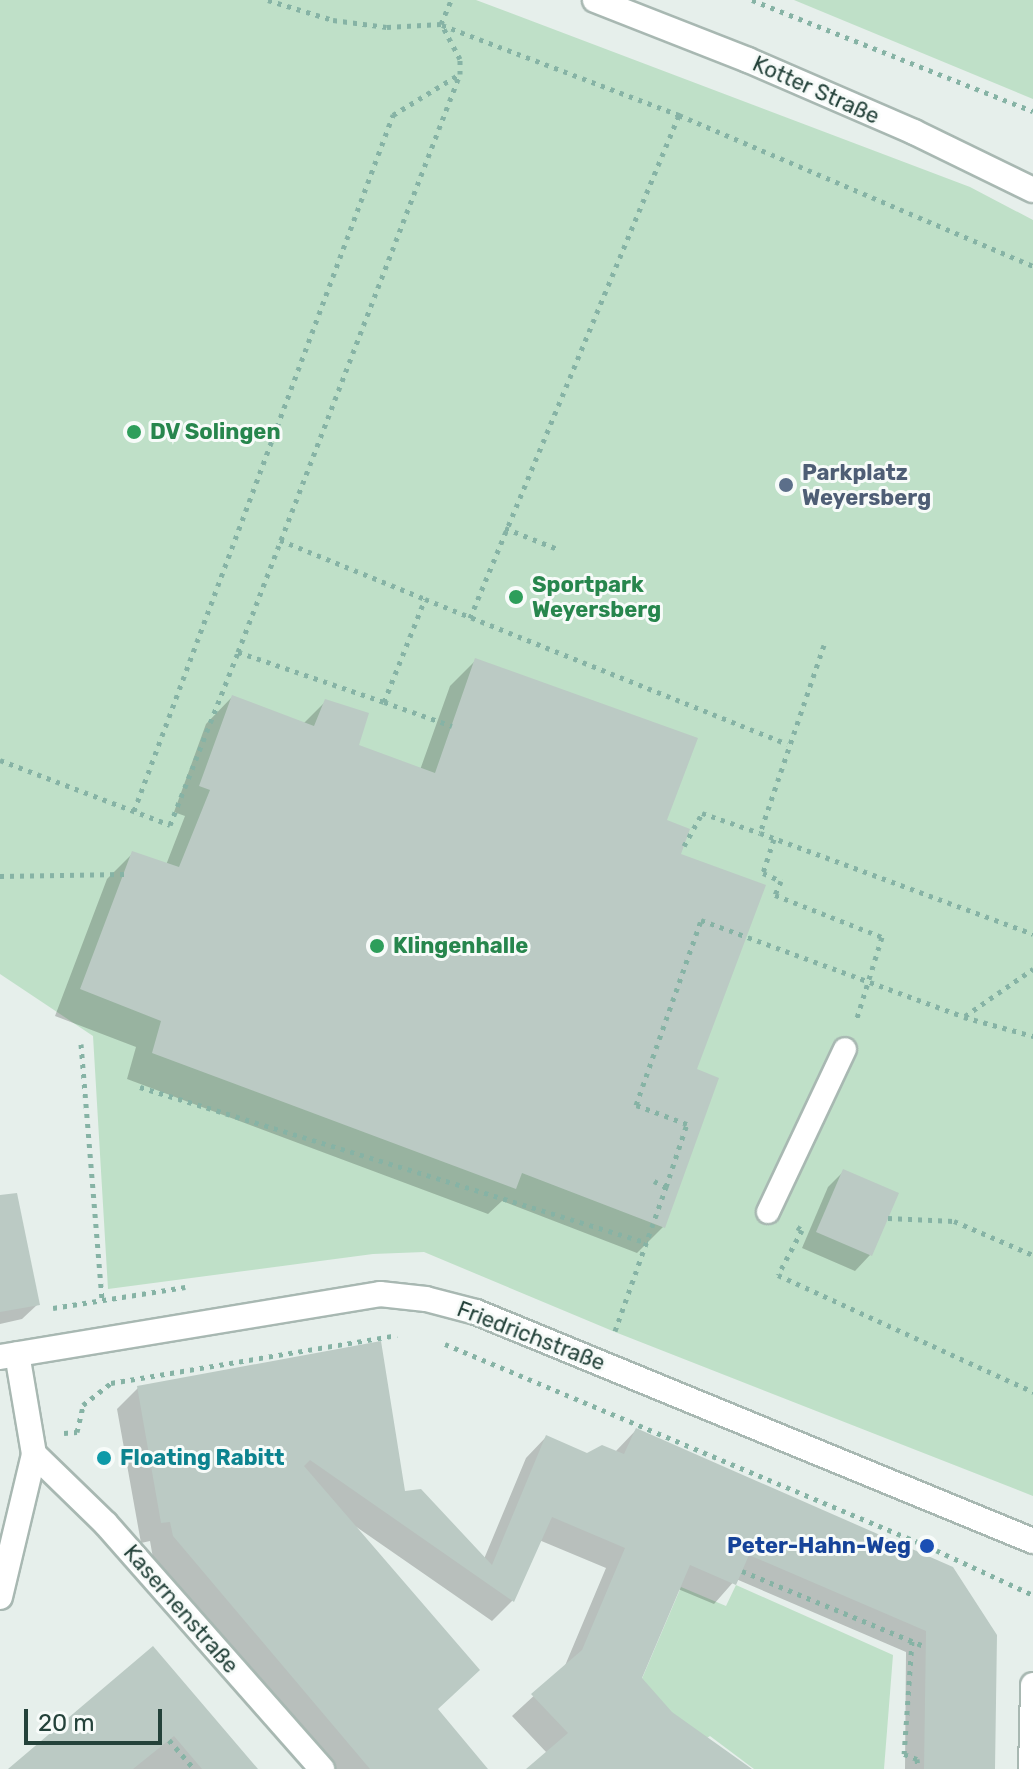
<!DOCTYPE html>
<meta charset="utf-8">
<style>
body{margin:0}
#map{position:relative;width:1033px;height:1769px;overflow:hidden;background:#e6efeb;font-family:Rubik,sans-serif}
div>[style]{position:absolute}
.green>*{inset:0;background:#bfe0c8}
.shadow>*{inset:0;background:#0003}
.building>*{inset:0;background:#bbcac4}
.path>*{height:5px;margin-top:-2.5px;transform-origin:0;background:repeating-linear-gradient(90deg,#86b3a5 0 4px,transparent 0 10px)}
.roads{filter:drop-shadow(2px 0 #a8b8b2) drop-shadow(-2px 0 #a8b8b2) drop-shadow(0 2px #a8b8b2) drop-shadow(0 -2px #a8b8b2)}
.lane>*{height:22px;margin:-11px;padding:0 11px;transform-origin:11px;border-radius:11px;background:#fff}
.street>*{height:24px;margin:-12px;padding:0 12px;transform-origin:12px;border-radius:12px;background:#fff}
.secondary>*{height:24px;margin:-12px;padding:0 12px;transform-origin:12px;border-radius:12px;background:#fff}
.dots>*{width:22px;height:22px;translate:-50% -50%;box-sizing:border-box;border:4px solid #f7fbf9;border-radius:50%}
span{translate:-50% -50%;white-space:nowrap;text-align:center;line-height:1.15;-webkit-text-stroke:6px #f7fbf9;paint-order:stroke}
.street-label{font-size:22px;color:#24423a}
.leisure-label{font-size:22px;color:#27864d;font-weight:700}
.left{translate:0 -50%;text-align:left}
.service-label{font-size:22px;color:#4e5e75;font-weight:700}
.culture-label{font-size:22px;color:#0d838f;font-weight:700}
.transit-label{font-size:22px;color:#164399;font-weight:700}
.right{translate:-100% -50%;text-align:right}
.scale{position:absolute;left:24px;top:1709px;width:138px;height:36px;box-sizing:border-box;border:4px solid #24423a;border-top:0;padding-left:10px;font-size:24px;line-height:28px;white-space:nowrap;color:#24423a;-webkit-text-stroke:6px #f7fbf9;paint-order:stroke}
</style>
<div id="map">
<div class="green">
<i style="clip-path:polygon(0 0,476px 0,970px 187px,1033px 220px,1033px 1496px,615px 1332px,424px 1252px,373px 1254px,108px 1289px,93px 1036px,0 974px)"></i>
<i style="clip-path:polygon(794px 0,1033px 0,1033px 99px)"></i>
<i style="clip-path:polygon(736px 1585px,893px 1655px,884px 1769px,754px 1769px,710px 1736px,699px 1743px,638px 1688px,681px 1587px,726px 1606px)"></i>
</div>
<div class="shadow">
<i style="clip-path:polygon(476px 660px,665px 822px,679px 855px,694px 1070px,663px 1227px,637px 1253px,502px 1201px,488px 1214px,127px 1079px,136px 1047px,55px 1016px,107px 879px,133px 853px,166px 865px,185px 816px,174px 812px,206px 724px,232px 697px,303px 724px,326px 701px,356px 746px,420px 770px,450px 686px)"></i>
<i style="clip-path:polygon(844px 1171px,870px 1255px,855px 1271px,802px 1248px,828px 1187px)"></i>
<i style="clip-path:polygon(0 1246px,38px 1304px,22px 1319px,0 1324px)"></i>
<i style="clip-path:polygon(138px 1388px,403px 1494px,484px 1559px,526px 1458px,546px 1437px,587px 1455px,616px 1451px,636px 1430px,952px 1568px,993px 1769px,905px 1769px,906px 1652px,736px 1579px,714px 1604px,678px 1589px,640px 1679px,671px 1713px,750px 1769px,529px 1769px,547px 1753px,512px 1716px,564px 1668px,606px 1568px,539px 1540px,512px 1601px,492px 1621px,355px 1526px,436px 1710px,479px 1769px,333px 1769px,153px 1558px,150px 1541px,141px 1543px,117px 1409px)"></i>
<i style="clip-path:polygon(153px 1649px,255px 1769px,13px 1769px)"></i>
</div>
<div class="building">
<i style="clip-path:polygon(475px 658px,698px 738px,667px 820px,690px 829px,681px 854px,766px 885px,697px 1069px,719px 1078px,665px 1228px,522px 1173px,516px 1189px,152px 1053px,161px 1021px,80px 989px,132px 851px,179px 867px,210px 790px,199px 786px,232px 695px,314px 726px,325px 699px,369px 713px,359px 745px,435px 773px)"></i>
<i style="clip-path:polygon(843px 1169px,899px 1193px,872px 1256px,816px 1232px)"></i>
<i style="clip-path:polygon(17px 1193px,40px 1305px,0 1312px,0 1195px)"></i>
<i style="clip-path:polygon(381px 1341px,405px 1491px,421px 1489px,492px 1565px,546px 1435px,587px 1453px,602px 1445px,624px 1454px,636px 1428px,953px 1567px,997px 1635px,995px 1769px,924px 1769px,926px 1631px,749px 1555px,736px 1585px,690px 1565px,642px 1678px,672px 1712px,752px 1769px,526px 1769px,568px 1733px,531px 1694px,582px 1650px,625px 1548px,552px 1517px,514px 1602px,310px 1460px,304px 1466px,480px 1670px,438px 1709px,488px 1769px,370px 1769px,173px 1536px,170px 1522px,161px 1523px,137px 1386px)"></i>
<i style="clip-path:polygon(153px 1646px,258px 1769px,202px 1769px,174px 1736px,133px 1769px,8px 1769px)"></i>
</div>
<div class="path">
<i style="left:268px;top:0;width:68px;rotate:17.1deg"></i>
<i style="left:333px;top:20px;width:54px;rotate:7.4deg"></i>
<i style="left:387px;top:27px;width:54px;rotate:-3.2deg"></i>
<i style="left:441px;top:24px;width:26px;rotate:-67deg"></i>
<i style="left:752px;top:0;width:302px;rotate:21.6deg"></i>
<i style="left:442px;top:25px;width:254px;rotate:20.8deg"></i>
<i style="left:679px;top:115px;width:385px;rotate:23.1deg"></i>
<i style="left:505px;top:528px;width:59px;rotate:21.8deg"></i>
<i style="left:280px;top:540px;width:157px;rotate:22.1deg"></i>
<i style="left:470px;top:618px;width:545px;rotate:-67.44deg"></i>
<i style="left:824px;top:645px;width:199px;rotate:108.8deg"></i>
<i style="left:760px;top:833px;width:291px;rotate:20.3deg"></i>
<i style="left:238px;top:652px;width:619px;rotate:-68.99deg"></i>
<i style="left:460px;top:74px;width:15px;rotate:-90deg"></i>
<i style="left:460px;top:59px;width:40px;rotate:-118deg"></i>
<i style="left:384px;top:702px;width:72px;rotate:19.4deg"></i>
<i style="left:0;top:760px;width:182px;rotate:20.9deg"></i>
<i style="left:170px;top:825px;width:186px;rotate:-68.5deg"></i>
<i style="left:238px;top:652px;width:154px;rotate:18.9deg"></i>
<i style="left:384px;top:702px;width:111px;rotate:-68.3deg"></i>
<i style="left:425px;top:599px;width:390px;rotate:21.8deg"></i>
<i style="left:134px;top:811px;width:743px;rotate:-69.59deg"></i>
<i style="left:393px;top:115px;width:79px;rotate:-31.5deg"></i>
<i style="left:774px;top:839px;width:36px;rotate:108deg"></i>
<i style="left:763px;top:873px;width:20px;rotate:24deg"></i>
<i style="left:781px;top:881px;width:15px;rotate:113deg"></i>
<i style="left:775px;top:895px;width:115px;rotate:21.4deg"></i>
<i style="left:882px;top:937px;width:85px;rotate:107.2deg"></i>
<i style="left:684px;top:846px;width:38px;rotate:-61deg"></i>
<i style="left:702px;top:813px;width:61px;rotate:19deg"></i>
<i style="left:0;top:876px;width:124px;rotate:-0.9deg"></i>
<i style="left:965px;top:1016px;width:83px;rotate:-34.7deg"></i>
<i style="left:81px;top:1044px;width:255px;rotate:85.3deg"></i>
<i style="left:140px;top:1087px;width:531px;rotate:17.07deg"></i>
<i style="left:654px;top:1181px;width:13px;rotate:27deg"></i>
<i style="left:666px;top:1187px;width:66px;rotate:-71.6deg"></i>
<i style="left:687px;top:1124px;width:54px;rotate:-159.6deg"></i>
<i style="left:636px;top:1105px;width:196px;rotate:-70.6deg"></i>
<i style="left:701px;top:920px;width:280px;rotate:20.2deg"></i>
<i style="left:964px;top:1017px;width:72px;rotate:15.4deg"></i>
<i style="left:888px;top:1218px;width:66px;rotate:2.6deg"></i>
<i style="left:954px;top:1221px;width:86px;rotate:23.3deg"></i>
<i style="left:797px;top:1227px;width:6px;rotate:31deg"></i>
<i style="left:802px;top:1230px;width:51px;rotate:118.1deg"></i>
<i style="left:778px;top:1275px;width:281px;rotate:24.6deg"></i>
<i style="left:53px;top:1308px;width:134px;rotate:-9deg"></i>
<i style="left:615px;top:1331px;width:153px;rotate:-70.5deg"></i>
<i style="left:445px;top:1344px;width:523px;rotate:22.74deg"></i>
<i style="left:927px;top:1546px;width:117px;rotate:24.8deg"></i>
<i style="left:64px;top:1433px;width:13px;rotate:-4deg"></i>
<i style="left:77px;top:1432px;width:28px;rotate:-77deg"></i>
<i style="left:83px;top:1405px;width:36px;rotate:-38deg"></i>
<i style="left:111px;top:1383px;width:290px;rotate:-9.5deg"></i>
<i style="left:742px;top:1571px;width:199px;rotate:22.4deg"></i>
<i style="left:912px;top:1641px;width:113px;rotate:94deg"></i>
<i style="left:904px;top:1754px;width:14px;rotate:21deg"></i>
<i style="left:917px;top:1759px;width:10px;rotate:84deg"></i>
<i style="left:169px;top:1740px;width:38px;rotate:49deg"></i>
</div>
<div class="roads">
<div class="lane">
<i style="left:768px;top:1212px;width:180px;rotate:-64.7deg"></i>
</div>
<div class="street">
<i style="left:34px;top:1454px;width:100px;rotate:44.2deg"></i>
<i style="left:106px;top:1524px;width:327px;rotate:48.6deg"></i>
<i style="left:0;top:1597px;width:147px;rotate:-76.6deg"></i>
<i style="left:34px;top:1454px;width:101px;rotate:-99.6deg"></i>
<i style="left:1031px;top:1769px;width:84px;rotate:-88.6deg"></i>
</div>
<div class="secondary">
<i style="left:595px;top:0;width:164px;rotate:21.4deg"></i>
<i style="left:748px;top:60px;width:181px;rotate:23.4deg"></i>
<i style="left:914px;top:132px;width:132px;rotate:26deg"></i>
<i style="left:0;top:1357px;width:385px;rotate:-9.4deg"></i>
<i style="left:380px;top:1294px;width:46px;rotate:6.2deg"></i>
<i style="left:426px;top:1299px;width:52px;rotate:14.6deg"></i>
<i style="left:476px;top:1312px;width:602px;rotate:22.35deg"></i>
</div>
</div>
<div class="dots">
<i style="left:134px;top:432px;background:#2e9e5b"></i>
<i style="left:786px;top:485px;background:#5c6f8a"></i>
<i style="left:516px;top:597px;background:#2e9e5b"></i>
<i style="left:377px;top:946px;background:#2e9e5b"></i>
<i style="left:104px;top:1458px;background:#0f9aa8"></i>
<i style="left:927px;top:1546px;background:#1a4fb4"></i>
</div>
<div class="street-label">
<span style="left:816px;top:90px;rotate:24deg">Kotter Straße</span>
<span style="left:531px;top:1336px;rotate:21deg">Friedrichstraße</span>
<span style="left:181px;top:1609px;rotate:49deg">Kasernenstraße</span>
</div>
<div class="leisure-label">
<span class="left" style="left:150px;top:432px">DV Solingen</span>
<span class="left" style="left:532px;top:597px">Sportpark<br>Weyersberg</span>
<span class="left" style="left:393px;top:946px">Klingenhalle</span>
</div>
<div class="service-label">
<span class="left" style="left:802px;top:485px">Parkplatz<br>Weyersberg</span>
</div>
<div class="culture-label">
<span class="left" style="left:120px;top:1458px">Floating Rabitt</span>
</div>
<div class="transit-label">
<span class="right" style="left:911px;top:1546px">Peter-Hahn-Weg</span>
</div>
<div class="scale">20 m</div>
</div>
